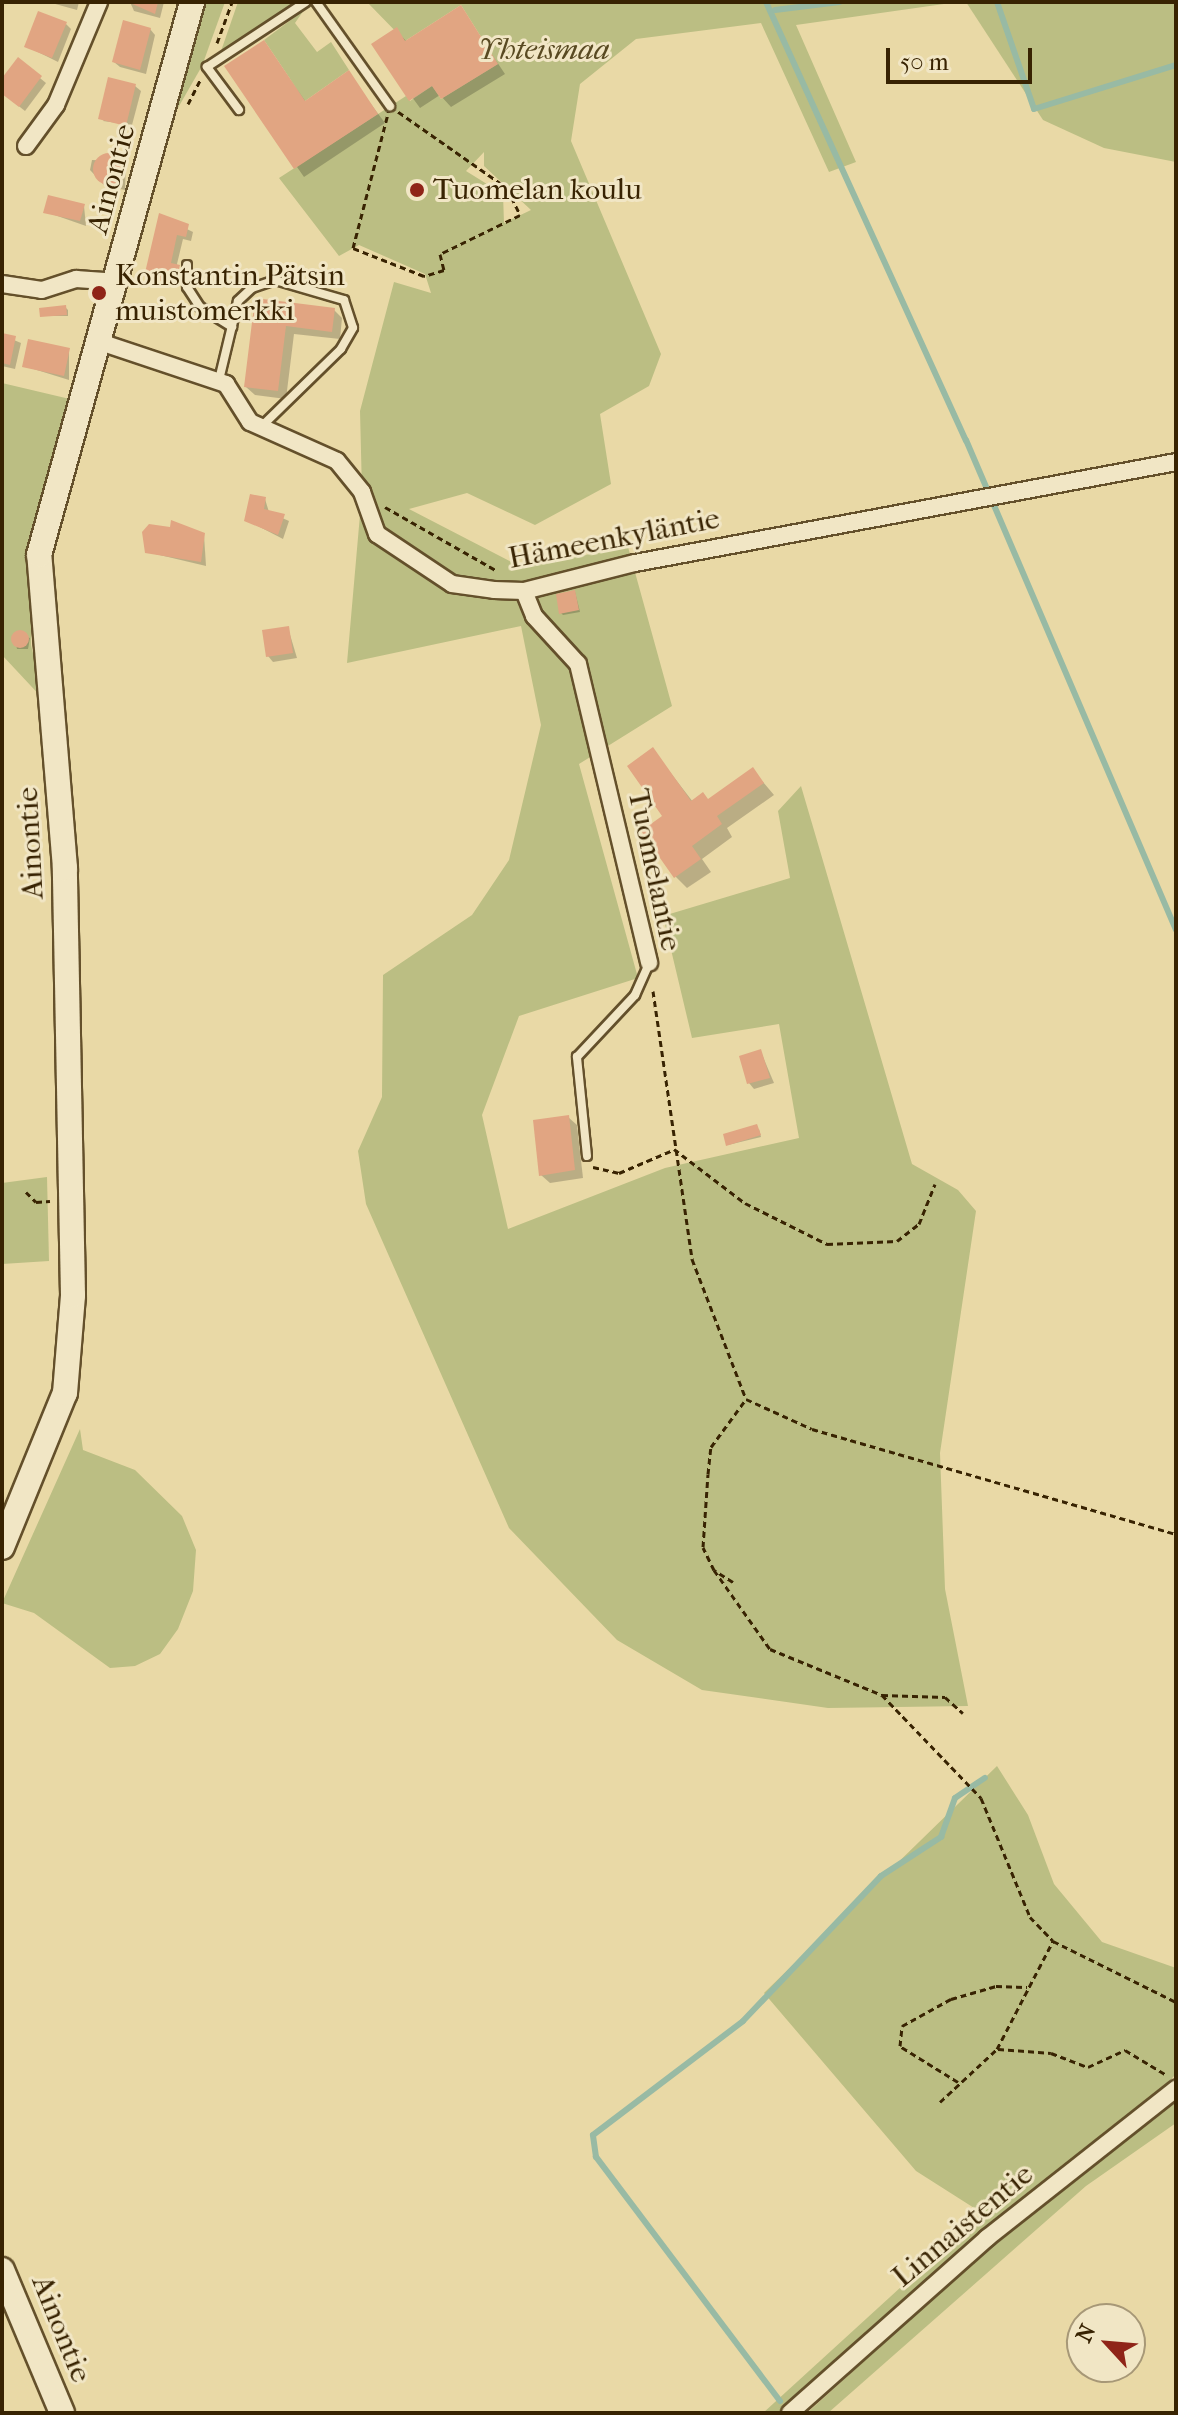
<!DOCTYPE html>
<meta charset="utf-8">
<style>
body{margin:0}
#map{position:relative;width:1178px;height:2415px;overflow:hidden;background:#e9d9a6;font-family:"IM FELL French Canon",serif}
div>[style]{position:absolute}
.green>*{inset:0;background:#bbbe83}
.shadow>*{inset:0;background:#0003}
.stream>*{height:6px;margin:-3px;padding:0 3px;transform-origin:3px;border-radius:3px;background:#98baa4}
.building>*{inset:0;background:#e1a582}
.round{border-radius:50%}
.path>*{height:3px;margin-top:-1.5px;transform-origin:0;background:repeating-linear-gradient(90deg,#382302 0 6px,transparent 0 10px)}
.roads{filter:drop-shadow(2px 0 #64502b) drop-shadow(-2px 0 #64502b) drop-shadow(0 2px #64502b) drop-shadow(0 -2px #64502b)}
.lane>*{height:8px;margin:-4px;padding:0 4px;transform-origin:4px;border-radius:4px;background:#f1e6c5}
.street>*{height:16px;margin:-8px;padding:0 8px;transform-origin:8px;border-radius:8px;background:#f1e6c5}
.secondary>*{height:24px;margin:-12px;padding:0 12px;transform-origin:12px;border-radius:12px;background:#f1e6c5}
.dots>*{width:22px;height:22px;translate:-50% -50%;box-sizing:border-box;border:4px solid #f1e6c5;border-radius:50%}
span{translate:-50% -50%;white-space:nowrap;text-align:center;line-height:1.15;-webkit-text-stroke:6px #f1e6c5;paint-order:stroke}
.park-label{font-size:30px;color:#594a22;font-style:italic}
.street-label{font-size:30px;color:#382302}
.poi-label{font-size:30px;color:#382302}
.left{translate:0 -50%;text-align:left}
.frame{position:absolute;inset:0;border:4px solid #382302;pointer-events:none}
.north{position:absolute;left:1066px;top:2303px;width:80px;height:80px;box-sizing:border-box;background:#f1e6c5;border:2px solid #a79877;border-radius:50%;rotate:296deg;font-size:22px;font-weight:700;line-height:32px;text-align:center;color:#382302}
.north::after{content:'';display:block;margin:auto;width:28px;height:36px;background:#8f2418;clip-path:polygon(50% 0,100% 100%,50% 72%,0 100%)}
.scale{position:absolute;left:886px;top:48px;width:146px;height:36px;box-sizing:border-box;border:4px solid #382302;border-top:0;padding-left:10px;font-size:24px;line-height:28px;white-space:nowrap;color:#382302;-webkit-text-stroke:6px #f1e6c5;paint-order:stroke}
</style>
<div id="map">
<div class="green">
<i style="clip-path:polygon(201px 2px,225px 2px,202px 66px,163px 134px)"></i>
<i style="clip-path:polygon(238px 2px,298px 2px,220px 54px)"></i>
<i style="clip-path:polygon(evenodd,367px 2px,958px 2px,796px 25px,856px 162px,829px 172px,761px 23px,636px 39px,580px 84px,571px 141px,661px 354px,649px 386px,600px 414px,611px 484px,535px 525px,467px 493px,409px 509px,521px 567px,628px 547px,672px 706px,579px 764px,638px 978px,519px 1016px,482px 1115px,508px 1229px,665px 1168px,799px 1138px,779px 1024px,692px 1038px,663px 916px,790px 878px,778px 811px,801px 786px,912px 1164px,958px 1190px,976px 1211px,940px 1453px,945px 1589px,968px 1706px,828px 1708px,702px 1690px,617px 1640px,509px 1528px,366px 1204px,358px 1151px,382px 1097px,383px 975px,472px 915px,509px 860px,541px 725px,521px 626px,347px 663px,362px 492px,360px 411px,394px 282px,431px 293px,425px 274px,359px 245px,339px 256px,279px 178px,406px 96px,410px 101px,432px 86px,441px 99px,498px 64px,461px 5px,405px 41px,367px 2px,484px 152px,484px 166px,531px 210px,504px 223px,503px 194px,466px 171px,484px 152px)"></i>
<i style="clip-path:polygon(966px 2px,1176px 2px,1176px 162px,1104px 148px,1043px 120px)"></i>
<i style="clip-path:polygon(304px 10px,295px 23px,317px 52px,331px 42px,349px 70px,305px 101px,264px 40px)"></i>
<i style="clip-path:polygon(2px 383px,74px 400px,33px 533px,31px 645px,45px 701px,2px 655px)"></i>
<i style="clip-path:polygon(47px 1177px,49px 1261px,2px 1264px,2px 1183px)"></i>
<i style="clip-path:polygon(80px 1429px,83px 1450px,135px 1470px,182px 1516px,196px 1550px,193px 1591px,178px 1629px,160px 1654px,135px 1666px,110px 1668px,34px 1613px,2px 1603px)"></i>
<i style="clip-path:polygon(997px 1766px,1028px 1815px,1054px 1884px,1102px 1942px,1176px 1968px,1176px 2074px,1143px 2108px,980px 2231px,780px 2413px,763px 2413px,982px 2213px,916px 2171px,764px 1993px)"></i>
<i style="clip-path:polygon(1176px 2101px,1176px 2123px,1086px 2186px,828px 2413px,807px 2413px,988px 2249px)"></i>
</div>
<div class="shadow">
<i style="clip-path:polygon(48px 2px,79px 2px,77px 10px)"></i>
<i style="clip-path:polygon(130px 2px,164px 2px,160px 18px,134px 11px)"></i>
<i style="clip-path:polygon(461px 8px,505px 74px,451px 107px,440px 95px,420px 108px,374px 45px,396px 30px,407px 42px)"></i>
<i style="clip-path:polygon(66px 24px,71px 29px,58px 62px,26px 46px)"></i>
<i style="clip-path:polygon(150px 29px,155px 35px,146px 74px,120px 67px,114px 62px)"></i>
<i style="clip-path:polygon(264px 42px,306px 102px,348px 73px,385px 123px,304px 177px,227px 67px)"></i>
<i style="clip-path:polygon(18px 60px,46px 83px,25px 111px,2px 93px)"></i>
<i style="clip-path:polygon(135px 86px,141px 91px,132px 125px,103px 121px)"></i>
<i style="clip-path:polygon(92px 160px,126px 161px,125px 190px,105px 186px,90px 170px)"></i>
<i style="clip-path:polygon(84px 206px,86px 226px,46px 212px)"></i>
<i style="clip-path:polygon(160px 216px,193px 232px,191px 241px,183px 239px,177px 264px,182px 282px,146px 276px)"></i>
<i style="clip-path:polygon(257px 301px,334px 310px,342px 318px,340px 339px,294px 334px,286px 399px,255px 395px,246px 387px)"></i>
<i style="clip-path:polygon(68px 310px,68px 316px,42px 316px,66px 308px)"></i>
<i style="clip-path:polygon(2px 335px,21px 343px,15px 369px,2px 366px)"></i>
<i style="clip-path:polygon(69px 350px,69px 380px,24px 366px)"></i>
<i style="clip-path:polygon(265px 499px,269px 512px,289px 521px,283px 539px,246px 520px)"></i>
<i style="clip-path:polygon(204px 535px,206px 566px,147px 552px)"></i>
<i style="clip-path:polygon(575px 592px,580px 612px,563px 615px,561px 613px)"></i>
<i style="clip-path:polygon(288px 628px,297px 658px,273px 662px,268px 656px)"></i>
<i style="clip-path:polygon(14px 634px,30px 638px,28px 649px,17px 649px)"></i>
<i style="clip-path:polygon(653px 750px,693px 802px,709px 801px,752px 769px,774px 795px,727px 828px,732px 837px,702px 859px,711px 872px,687px 888px,676px 877px)"></i>
<i style="clip-path:polygon(761px 1052px,774px 1083px,754px 1089px,749px 1083px)"></i>
<i style="clip-path:polygon(568px 1117px,577px 1125px,583px 1178px,550px 1183px,541px 1175px)"></i>
<i style="clip-path:polygon(759px 1129px,761px 1137px,728px 1145px)"></i>
</div>
<div class="stream">
<i style="left:766px;top:2px;width:482px;rotate:65.5deg"></i>
<i style="left:966px;top:440px;width:533px;rotate:66.8deg"></i>
<i style="left:997px;top:2px;width:113px;rotate:70.9deg"></i>
<i style="left:1034px;top:109px;width:149px;rotate:-17.2deg"></i>
<i style="left:775px;top:10px;width:65px;rotate:-7deg"></i>
<i style="left:780px;top:2401px;width:306px;rotate:-127deg"></i>
<i style="left:596px;top:2157px;width:22px;rotate:-98deg"></i>
<i style="left:593px;top:2135px;width:188px;rotate:-37.2deg"></i>
<i style="left:743px;top:2021px;width:200px;rotate:-46.4deg"></i>
<i style="left:881px;top:1876px;width:72px;rotate:-33deg"></i>
<i style="left:941px;top:1837px;width:41px;rotate:-70.3deg"></i>
<i style="left:955px;top:1798px;width:36px;rotate:-34deg"></i>
</div>
<div class="building">
<i style="clip-path:polygon(128px 2px,158px 2px,155px 14px)"></i>
<i style="clip-path:polygon(461px 5px,498px 64px,441px 99px,432px 86px,409px 101px,371px 44px,397px 27px,405px 41px)"></i>
<i style="clip-path:polygon(38px 11px,67px 22px,52px 58px,24px 47px)"></i>
<i style="clip-path:polygon(123px 20px,151px 28px,140px 70px,112px 62px)"></i>
<i style="clip-path:polygon(264px 40px,305px 101px,349px 70px,378px 114px,294px 169px,224px 66px)"></i>
<i style="clip-path:polygon(18px 57px,42px 76px,19px 107px,2px 94px,2px 78px)"></i>
<i style="clip-path:polygon(108px 77px,136px 84px,126px 126px,98px 119px)"></i>
<i class="round" style="left:93px;top:153px;width:32px;height:32px"></i>
<i style="clip-path:polygon(48px 195px,85px 204px,80px 221px,43px 213px)"></i>
<i style="clip-path:polygon(159px 213px,189px 224px,186px 237px,177px 235px,171px 263px,180px 265px,177px 277px,167px 282px,144px 277px)"></i>
<i style="clip-path:polygon(255px 298px,335px 308px,332px 332px,286px 326px,278px 391px,244px 387px)"></i>
<i style="clip-path:polygon(66px 305px,67px 315px,40px 317px,39px 308px)"></i>
<i style="clip-path:polygon(2px 333px,16px 336px,10px 365px,2px 363px)"></i>
<i style="clip-path:polygon(28px 339px,70px 348px,64px 376px,22px 367px)"></i>
<i style="clip-path:polygon(250px 494px,266px 497px,264px 509px,285px 514px,278px 535px,244px 521px)"></i>
<i style="clip-path:polygon(171px 520px,205px 533px,201px 562px,145px 553px,142px 532px,149px 524px,170px 527px)"></i>
<i style="clip-path:polygon(575px 590px,579px 610px,559px 614px,556px 594px)"></i>
<i style="clip-path:polygon(289px 626px,293px 653px,266px 657px,262px 630px)"></i>
<i class="round" style="left:11px;top:630px;width:18px;height:18px"></i>
<i style="clip-path:polygon(653px 747px,691px 801px,703px 792px,708px 799px,753px 767px,764px 783px,717px 816px,722px 824px,692px 846px,701px 859px,674px 878px,641px 831px,662px 816px,627px 766px)"></i>
<i style="clip-path:polygon(761px 1049px,770px 1078px,747px 1084px,739px 1056px)"></i>
<i style="clip-path:polygon(569px 1115px,575px 1170px,539px 1176px,533px 1120px)"></i>
<i style="clip-path:polygon(757px 1124px,761px 1135px,726px 1146px,723px 1134px)"></i>
</div>
<div class="path">
<i style="left:217px;top:43px;width:44px;rotate:-69.9deg"></i>
<i style="left:188px;top:104px;width:28px;rotate:-63deg"></i>
<i style="left:390px;top:106px;width:143px;rotate:35deg"></i>
<i style="left:507px;top:188px;width:30px;rotate:64deg"></i>
<i style="left:520px;top:215px;width:89px;rotate:154deg"></i>
<i style="left:440px;top:254px;width:16px;rotate:76deg"></i>
<i style="left:444px;top:270px;width:21px;rotate:163deg"></i>
<i style="left:424px;top:276px;width:76px;rotate:-158.5deg"></i>
<i style="left:353px;top:248px;width:147px;rotate:-75.4deg"></i>
<i style="left:385px;top:507px;width:129px;rotate:29.7deg"></i>
<i style="left:653px;top:991px;width:271px;rotate:81.7deg"></i>
<i style="left:692px;top:1259px;width:150px;rotate:68.9deg"></i>
<i style="left:746px;top:1399px;width:72px;rotate:24.4deg"></i>
<i style="left:812px;top:1429px;width:379px;rotate:16.1deg"></i>
<i style="left:674px;top:1149px;width:89px;rotate:37.3deg"></i>
<i style="left:745px;top:1203px;width:92px;rotate:26.6deg"></i>
<i style="left:827px;top:1244px;width:70px;rotate:-2.5deg"></i>
<i style="left:897px;top:1241px;width:28px;rotate:-38deg"></i>
<i style="left:919px;top:1224px;width:43px;rotate:-68.2deg"></i>
<i style="left:593px;top:1167px;width:27px;rotate:13deg"></i>
<i style="left:619px;top:1173px;width:59px;rotate:-23.1deg"></i>
<i style="left:26px;top:1192px;width:14px;rotate:45deg"></i>
<i style="left:36px;top:1202px;width:14px;rotate:-4deg"></i>
<i style="left:714px;top:1570px;width:97px;rotate:54.7deg"></i>
<i style="left:770px;top:1649px;width:121px;rotate:22.3deg"></i>
<i style="left:882px;top:1695px;width:63px;rotate:1.8deg"></i>
<i style="left:945px;top:1697px;width:24px;rotate:42deg"></i>
<i style="left:733px;top:1582px;width:22px;rotate:-148deg"></i>
<i style="left:714px;top:1570px;width:25px;rotate:-116deg"></i>
<i style="left:703px;top:1547px;width:73px;rotate:-86.1deg"></i>
<i style="left:708px;top:1474px;width:27px;rotate:-84deg"></i>
<i style="left:711px;top:1447px;width:59px;rotate:-53.9deg"></i>
<i style="left:882px;top:1695px;width:143px;rotate:46.1deg"></i>
<i style="left:981px;top:1798px;width:129px;rotate:67.6deg"></i>
<i style="left:1030px;top:1917px;width:33px;rotate:46deg"></i>
<i style="left:1053px;top:1941px;width:137px;rotate:26.4deg"></i>
<i style="left:998px;top:2049px;width:53px;rotate:4.3deg"></i>
<i style="left:1051px;top:2053px;width:40px;rotate:21deg"></i>
<i style="left:1088px;top:2067px;width:41px;rotate:-24.7deg"></i>
<i style="left:1125px;top:2050px;width:47px;rotate:31deg"></i>
<i style="left:958px;top:2082px;width:68px;rotate:-148.2deg"></i>
<i style="left:900px;top:2046px;width:20px;rotate:-84deg"></i>
<i style="left:902px;top:2026px;width:56px;rotate:-28.9deg"></i>
<i style="left:951px;top:1999px;width:47px;rotate:-16.1deg"></i>
<i style="left:996px;top:1986px;width:31px;rotate:2deg"></i>
<i style="left:940px;top:2102px;width:78px;rotate:-42.9deg"></i>
<i style="left:997px;top:2049px;width:122px;rotate:-62.6deg"></i>
</div>
<div class="roads">
<div class="lane">
<i style="left:316px;top:2px;width:128px;rotate:54.6deg"></i>
<i style="left:239px;top:110px;width:54px;rotate:-126.7deg"></i>
<i style="left:207px;top:67px;width:118px;rotate:-33.3deg"></i>
<i style="left:187px;top:265px;width:22px;rotate:90deg"></i>
<i style="left:187px;top:287px;width:24px;rotate:57deg"></i>
<i style="left:200px;top:307px;width:38px;rotate:32deg"></i>
<i style="left:219px;top:380px;width:81px;rotate:-76.5deg"></i>
<i style="left:238px;top:301px;width:19px;rotate:-43deg"></i>
<i style="left:252px;top:288px;width:24px;rotate:-19deg"></i>
<i style="left:275px;top:280px;width:72px;rotate:16.2deg"></i>
<i style="left:344px;top:300px;width:29px;rotate:72deg"></i>
<i style="left:353px;top:328px;width:24px;rotate:120deg"></i>
<i style="left:341px;top:349px;width:112px;rotate:135.7deg"></i>
<i style="left:587px;top:1156px;width:100px;rotate:-95.8deg"></i>
<i style="left:577px;top:1057px;width:85px;rotate:-46.9deg"></i>
<i style="left:635px;top:995px;width:35px;rotate:-66deg"></i>
</div>
<div class="street">
<i style="left:26px;top:146px;width:51px;rotate:-53.8deg"></i>
<i style="left:56px;top:105px;width:112px;rotate:-67.3deg"></i>
<i style="left:2px;top:284px;width:40px;rotate:8.5deg"></i>
<i style="left:42px;top:290px;width:36px;rotate:-18deg"></i>
<i style="left:76px;top:279px;width:43px;rotate:4deg"></i>
<i style="left:103px;top:343px;width:130px;rotate:18.4deg"></i>
<i style="left:226px;top:384px;width:45px;rotate:57.7deg"></i>
<i style="left:250px;top:422px;width:95px;rotate:24.1deg"></i>
<i style="left:337px;top:461px;width:40px;rotate:51deg"></i>
<i style="left:362px;top:492px;width:45px;rotate:70.3deg"></i>
<i style="left:377px;top:534px;width:90px;rotate:33.7deg"></i>
<i style="left:452px;top:584px;width:42px;rotate:8.1deg"></i>
<i style="left:494px;top:590px;width:30px;rotate:2deg"></i>
<i style="left:524px;top:591px;width:114px;rotate:-14.2deg"></i>
<i style="left:635px;top:563px;width:550px;rotate:-10.57deg"></i>
<i style="left:524px;top:591px;width:27px;rotate:68deg"></i>
<i style="left:534px;top:616px;width:65px;rotate:47.5deg"></i>
<i style="left:578px;top:664px;width:307px;rotate:76.6deg"></i>
<i style="left:790px;top:2413px;width:264px;rotate:-41.6deg"></i>
<i style="left:987px;top:2238px;width:241px;rotate:-38.3deg"></i>
</div>
<div class="secondary">
<i style="left:2px;top:1547px;width:166px;rotate:-67.8deg"></i>
<i style="left:65px;top:1393px;width:98px;rotate:-85.3deg"></i>
<i style="left:73px;top:1295px;width:427px;rotate:-91.1deg"></i>
<i style="left:65px;top:868px;width:314px;rotate:-94.7deg"></i>
<i style="left:39px;top:555px;width:574px;rotate:-74.53deg"></i>
<i style="left:2px;top:2270px;width:155px;rotate:67.2deg"></i>
</div>
</div>
<div class="dots">
<i style="left:417px;top:190px;background:#8f2418"></i>
<i style="left:99px;top:293px;background:#8f2418"></i>
</div>
<div class="park-label">
<span style="left:544px;top:50px">Yhteismaa</span>
</div>
<div class="street-label">
<span style="left:112px;top:179px;rotate:-75deg">Ainontie</span>
<span style="left:614px;top:539px;rotate:-11deg">Hämeenkyläntie</span>
<span style="left:31px;top:843px;rotate:-93deg">Ainontie</span>
<span style="left:654px;top:870px;rotate:78deg">Tuomelantie</span>
<span style="left:963px;top:2226px;rotate:-40deg">Linnaistentie</span>
<span style="left:61px;top:2329px;rotate:68deg">Ainontie</span>
</div>
<div class="poi-label">
<span class="left" style="left:433px;top:190px">Tuomelan koulu</span>
<span class="left" style="left:115px;top:293px">Konstantin Pätsin<br>muistomerkki</span>
</div>
<div class="frame"></div>
<div class="north">N</div>
<div class="scale">50 m</div>
</div>
